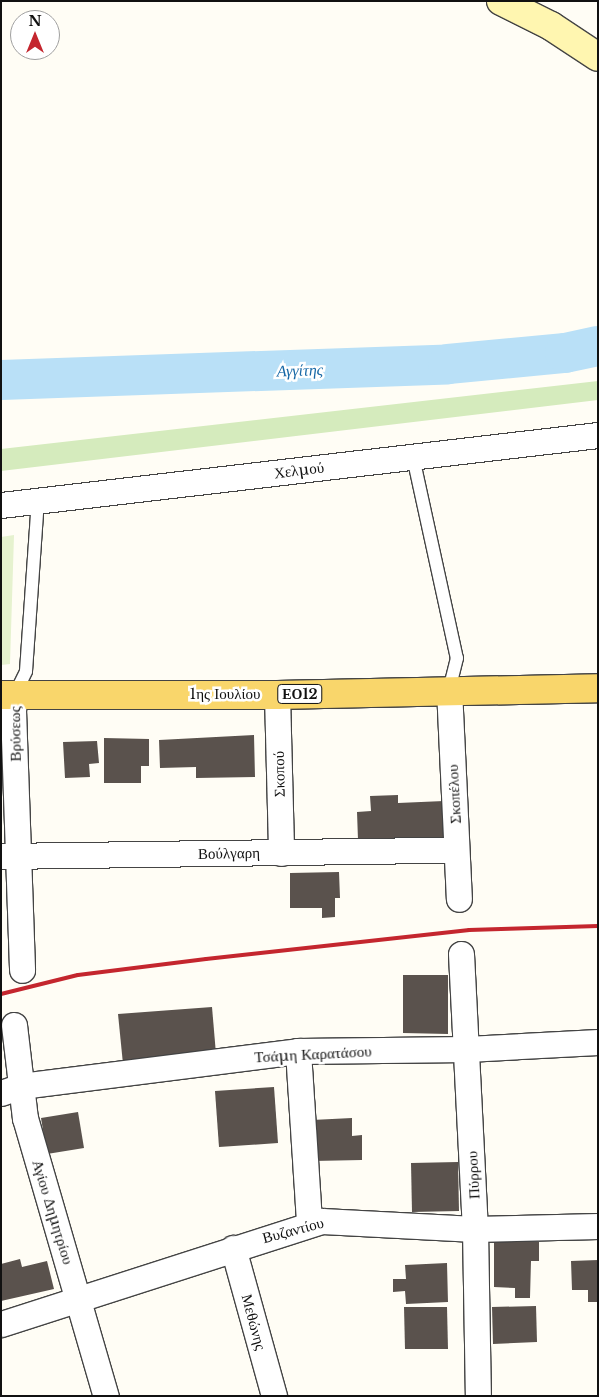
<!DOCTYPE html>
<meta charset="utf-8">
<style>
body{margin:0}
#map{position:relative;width:599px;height:1397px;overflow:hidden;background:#fffdf5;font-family:"Libre Baskerville",serif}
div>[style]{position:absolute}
.green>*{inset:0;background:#d5ebbd}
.pitch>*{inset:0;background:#e6f2cf}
.river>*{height:40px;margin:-20px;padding:0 20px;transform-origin:20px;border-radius:20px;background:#b9e0f7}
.building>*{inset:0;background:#5a524d}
.roads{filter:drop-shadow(1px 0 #444) drop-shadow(-1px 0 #444) drop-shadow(0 1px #444) drop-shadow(0 -1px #444)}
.service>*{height:12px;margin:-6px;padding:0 6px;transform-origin:6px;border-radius:6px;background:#fff}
.minor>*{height:25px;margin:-12.5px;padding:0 12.5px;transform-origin:12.5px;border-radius:12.5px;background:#fff}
.secondary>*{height:28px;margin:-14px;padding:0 14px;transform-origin:14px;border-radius:14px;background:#fff6b0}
.primary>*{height:28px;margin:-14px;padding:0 14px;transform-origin:14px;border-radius:14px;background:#f9d66b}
.rail>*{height:4px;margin:-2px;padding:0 2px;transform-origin:2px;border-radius:2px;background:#c4262e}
span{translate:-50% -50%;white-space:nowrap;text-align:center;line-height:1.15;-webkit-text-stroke:5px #fff;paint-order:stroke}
.shield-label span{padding:1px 4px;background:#fff;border:1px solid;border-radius:4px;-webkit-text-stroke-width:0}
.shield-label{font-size:14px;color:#111;font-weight:700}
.street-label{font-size:15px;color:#111}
.water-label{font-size:16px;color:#1768a6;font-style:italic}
.frame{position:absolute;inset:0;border:2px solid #111;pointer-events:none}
.north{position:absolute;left:10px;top:10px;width:50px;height:50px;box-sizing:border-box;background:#fff;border:1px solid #a0a0a0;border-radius:50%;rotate:0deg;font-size:14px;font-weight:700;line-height:20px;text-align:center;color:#111}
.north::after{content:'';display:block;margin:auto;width:18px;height:22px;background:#c4262e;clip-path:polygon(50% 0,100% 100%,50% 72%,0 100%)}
</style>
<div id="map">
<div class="green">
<i style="clip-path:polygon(598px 381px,598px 400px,1px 471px,1px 449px)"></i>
</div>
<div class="pitch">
<i style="clip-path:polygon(14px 535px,10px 664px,1px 665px,1px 537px)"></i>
</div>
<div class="river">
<i style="left:1px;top:380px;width:447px;rotate:-2deg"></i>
<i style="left:448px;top:364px;width:118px;rotate:-5.4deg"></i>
<i style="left:565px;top:353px;width:34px;rotate:-12deg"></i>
</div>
<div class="building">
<i style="clip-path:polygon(254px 735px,255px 777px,196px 778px,196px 767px,160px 768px,159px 740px)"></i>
<i style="clip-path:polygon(104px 738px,149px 739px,149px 766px,141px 766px,141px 783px,104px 783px)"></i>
<i style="clip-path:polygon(97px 741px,99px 763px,89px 764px,90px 777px,65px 778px,63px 742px)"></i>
<i style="clip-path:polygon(398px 795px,398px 803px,444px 801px,445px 837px,358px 840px,357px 812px,371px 811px,370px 796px)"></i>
<i style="clip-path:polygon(339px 872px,340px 898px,335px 898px,335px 917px,322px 918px,322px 908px,290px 908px,290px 873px)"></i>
<i style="clip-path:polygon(403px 975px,448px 975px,448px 1034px,403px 1033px)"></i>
<i style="clip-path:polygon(212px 1007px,216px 1054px,123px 1064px,118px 1014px)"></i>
<i style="clip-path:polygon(274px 1087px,278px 1143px,219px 1147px,215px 1091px)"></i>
<i style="clip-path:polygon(78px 1112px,84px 1148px,47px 1154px,41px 1118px)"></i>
<i style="clip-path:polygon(352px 1118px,352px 1136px,362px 1135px,362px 1160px,313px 1161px,312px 1120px)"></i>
<i style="clip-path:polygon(458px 1162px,459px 1211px,412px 1212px,411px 1163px)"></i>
<i style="clip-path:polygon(494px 1241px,539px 1242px,539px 1261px,531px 1261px,530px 1298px,515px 1298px,515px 1288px,494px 1287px)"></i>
<i style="clip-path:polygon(20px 1259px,22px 1267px,47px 1261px,54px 1289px,1px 1301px,1px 1264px)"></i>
<i style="clip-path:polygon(598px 1260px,598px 1302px,588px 1302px,588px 1290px,572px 1290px,571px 1261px)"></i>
<i style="clip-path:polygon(447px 1263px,448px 1302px,406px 1304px,405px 1291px,393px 1292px,393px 1279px,406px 1279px,405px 1265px)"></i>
<i style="clip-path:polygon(536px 1306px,537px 1342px,493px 1344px,492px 1307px)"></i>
<i style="clip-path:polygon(404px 1307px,447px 1307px,448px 1349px,405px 1349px)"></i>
</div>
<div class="roads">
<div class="service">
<i style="left:413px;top:457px;width:206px;rotate:77.7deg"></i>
<i style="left:457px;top:658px;width:32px;rotate:104deg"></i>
<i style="left:15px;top:694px;width:25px;rotate:-64deg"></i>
<i style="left:26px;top:671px;width:170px;rotate:-86deg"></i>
</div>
<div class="minor">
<i style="left:1px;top:505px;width:601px;rotate:-6.69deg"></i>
<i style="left:449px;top:689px;width:210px;rotate:87.3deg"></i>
<i style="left:15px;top:694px;width:16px;rotate:97deg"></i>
<i style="left:13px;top:710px;width:260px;rotate:88deg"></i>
<i style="left:277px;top:695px;width:158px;rotate:88.5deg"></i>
<i style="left:1px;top:856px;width:455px;rotate:-0.8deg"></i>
<i style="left:461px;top:954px;width:275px;rotate:87.1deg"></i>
<i style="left:475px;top:1229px;width:167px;rotate:89deg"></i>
<i style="left:14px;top:1025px;width:94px;rotate:83.3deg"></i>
<i style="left:25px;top:1118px;width:290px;rotate:73.8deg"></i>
<i style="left:298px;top:1051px;width:172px;rotate:86.3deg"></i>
<i style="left:1px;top:1093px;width:21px;rotate:-19deg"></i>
<i style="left:21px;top:1086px;width:279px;rotate:-7.2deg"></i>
<i style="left:298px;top:1051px;width:169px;rotate:-0.7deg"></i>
<i style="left:467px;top:1049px;width:131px;rotate:-3.1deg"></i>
<i style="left:233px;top:1248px;width:154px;rotate:74.5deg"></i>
<i style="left:1px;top:1324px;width:337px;rotate:-17.8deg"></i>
<i style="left:322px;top:1221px;width:153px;rotate:3deg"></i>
<i style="left:475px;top:1229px;width:123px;rotate:-1.4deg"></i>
</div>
<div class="secondary">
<i style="left:501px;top:1px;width:56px;rotate:26.6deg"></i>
<i style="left:551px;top:26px;width:56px;rotate:33.4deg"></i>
</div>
<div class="primary">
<i style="left:1px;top:695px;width:276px"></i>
<i style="left:277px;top:695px;width:321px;rotate:-1.2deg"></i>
</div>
</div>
<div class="rail">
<i style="left:1px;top:994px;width:79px;rotate:-13.9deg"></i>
<i style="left:78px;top:975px;width:129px;rotate:-7.1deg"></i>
<i style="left:206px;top:959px;width:265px;rotate:-6.3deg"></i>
<i style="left:469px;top:930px;width:129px;rotate:-1.8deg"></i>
</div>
<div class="shield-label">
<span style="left:300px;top:694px">ΕΟ12</span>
</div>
<div class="street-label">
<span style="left:299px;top:470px;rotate:-7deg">Χελμού</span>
<span style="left:225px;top:694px">1ης Ιουλίου</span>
<span style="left:15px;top:734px;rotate:-91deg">Βρύσεως</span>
<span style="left:279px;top:774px;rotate:-91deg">Σκοπού</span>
<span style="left:454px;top:794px;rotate:-93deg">Σκοπέλου</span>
<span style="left:229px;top:853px;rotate:-1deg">Βούλγαρη</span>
<span style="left:313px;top:1054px;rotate:-3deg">Τσάμη Καρατάσου</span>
<span style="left:473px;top:1175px;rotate:-93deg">Πύρρου</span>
<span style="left:53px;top:1212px;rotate:73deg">Αγίου Δημητρίου</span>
<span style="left:293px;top:1230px;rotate:-15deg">Βυζαντίου</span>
<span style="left:254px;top:1322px;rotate:75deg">Μεθώνης</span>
</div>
<div class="water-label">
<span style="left:300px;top:370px;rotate:-2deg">Αγγίτης</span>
</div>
<div class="frame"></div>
<div class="north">N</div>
</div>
